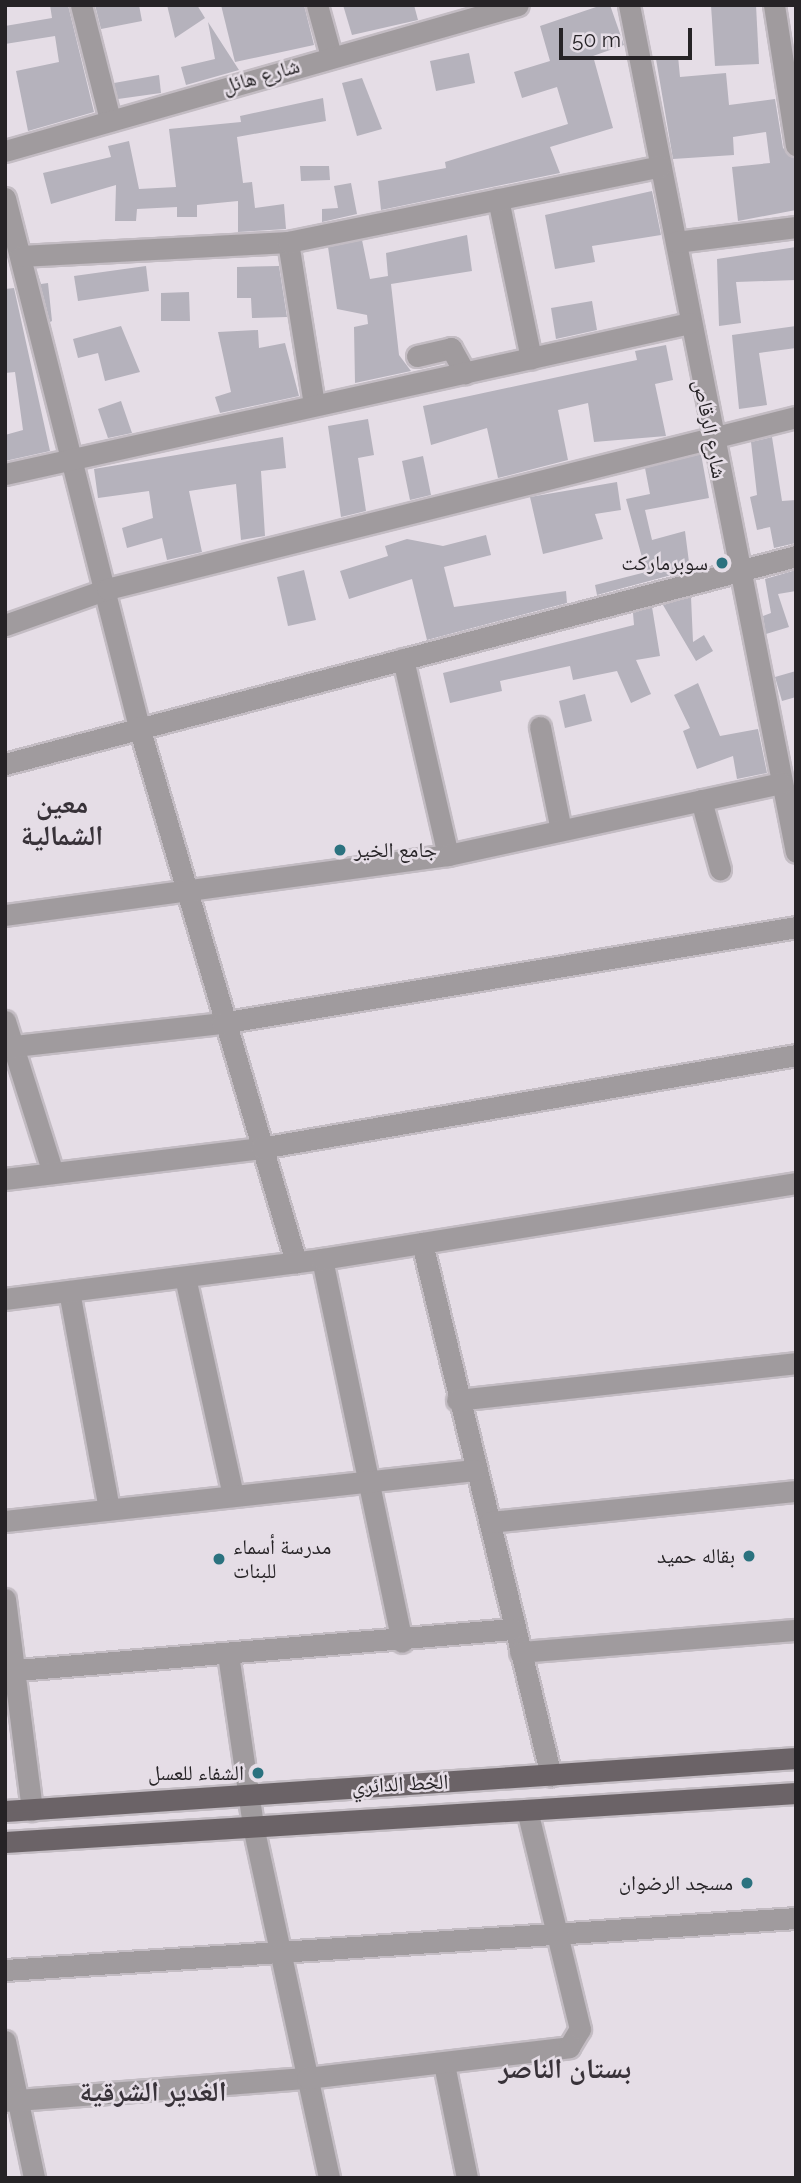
<!DOCTYPE html>
<meta charset="utf-8">
<style>
body{margin:0}
#map{position:relative;width:801px;height:2183px;overflow:hidden;background:#e5dde6;font-family:Raleway,"Noto Naskh Arabic",sans-serif}
div>[style]{position:absolute}
.building>*{inset:0;background:#b5b2bc}
.roads{filter:drop-shadow(2px 0 #c3bcc3) drop-shadow(-2px 0 #c3bcc3) drop-shadow(0 2px #c3bcc3) drop-shadow(0 -2px #c3bcc3)}
.minor>*{height:21px;margin:-10.5px;padding:0 10.5px;transform-origin:10.5px;border-radius:10.5px;background:#a09b9e}
.major>*{height:21px;margin:-10.5px;padding:0 10.5px;transform-origin:10.5px;border-radius:10.5px;background:#6b6367}
.dots>*{width:19px;height:19px;translate:-50% -50%;box-sizing:border-box;border:4px solid #e5dde6;border-radius:50%}
span{translate:-50% -50%;white-space:nowrap;text-align:center;line-height:1.15;-webkit-text-stroke:5px #e5dde6;paint-order:stroke}
.street-label{font-size:21px;color:#262326}
.poi-label{font-size:21px;color:#262326}
.right{translate:-100% -50%;text-align:right}
.left{translate:0 -50%;text-align:left}
.district-label{font-size:28px;color:#383239;font-weight:700}
.frame{position:absolute;inset:0;border:7px solid #262326;pointer-events:none}
.scale{position:absolute;left:559px;top:28px;width:133px;height:32px;box-sizing:border-box;border:4px solid #262326;border-top:0;padding-left:9px;font-size:21px;line-height:24px;white-space:nowrap;color:#262326;-webkit-text-stroke:5px #e5dde6;paint-order:stroke}
</style>
<div id="map">
<div class="building">
<i style="clip-path:polygon(50px 5px,68px 5px,94px 112px,28px 131px,16px 71px,59px 62px,55px 36px,5px 44px,5px 26px,52px 18px)"></i>
<i style="clip-path:polygon(95px 5px,139px 5px,142px 21px,101px 29px)"></i>
<i style="clip-path:polygon(167px 5px,197px 5px,205px 18px,175px 38px)"></i>
<i style="clip-path:polygon(221px 5px,304px 5px,314px 45px,235px 62px)"></i>
<i style="clip-path:polygon(343px 5px,414px 5px,418px 20px,352px 35px)"></i>
<i style="clip-path:polygon(602px 5px,610px 5px,624px 45px,593px 56px,613px 128px,550px 147px,560px 173px,381px 210px,378px 181px,446px 168px,445px 162px,568px 124px,557px 87px,522px 98px,514px 72px,550px 61px,540px 26px)"></i>
<i style="clip-path:polygon(711px 5px,756px 5px,759px 64px,715px 66px)"></i>
<i style="clip-path:polygon(208px 22px,239px 70px,186px 85px,181px 67px,215px 59px)"></i>
<i style="clip-path:polygon(469px 53px,475px 83px,436px 91px,430px 61px)"></i>
<i style="clip-path:polygon(678px 56px,680px 77px,726px 73px,729px 105px,775px 99px,783px 148px,794px 158px,796px 210px,738px 221px,732px 167px,770px 163px,766px 132px,733px 137px,734px 155px,673px 159px,656px 59px)"></i>
<i style="clip-path:polygon(159px 75px,161px 93px,118px 99px,114px 83px)"></i>
<i style="clip-path:polygon(362px 78px,382px 129px,357px 136px,342px 83px)"></i>
<i style="clip-path:polygon(323px 98px,326px 121px,237px 137px,243px 183px,252px 182px,255px 208px,284px 204px,286px 229px,238px 232px,238px 201px,197px 205px,197px 217px,177px 217px,177px 207px,137px 209px,136px 221px,115px 221px,116px 185px,51px 204px,43px 173px,111px 157px,108px 146px,129px 141px,139px 189px,176px 187px,169px 129px,241px 122px,240px 116px)"></i>
<i style="clip-path:polygon(300px 166px,329px 166px,330px 180px,301px 181px)"></i>
<i style="clip-path:polygon(351px 183px,357px 214px,322px 222px,322px 209px,338px 208px,334px 186px)"></i>
<i style="clip-path:polygon(652px 191px,661px 235px,592px 246px,595px 262px,555px 269px,545px 215px)"></i>
<i style="clip-path:polygon(467px 235px,472px 271px,391px 284px,399px 355px,411px 371px,355px 383px,354px 327px,368px 324px,367px 315px,337px 309px,328px 247px,362px 240px,370px 279px,388px 276px,386px 253px)"></i>
<i style="clip-path:polygon(796px 247px,796px 280px,736px 282px,741px 323px,719px 326px,717px 259px)"></i>
<i style="clip-path:polygon(146px 266px,149px 291px,78px 301px,74px 276px)"></i>
<i style="clip-path:polygon(279px 266px,287px 317px,252px 318px,251px 298px,237px 298px,237px 267px)"></i>
<i style="clip-path:polygon(36px 268px,41px 284px,48px 283px,52px 321px,50px 322px)"></i>
<i style="clip-path:polygon(14px 288px,50px 451px,5px 461px,5px 435px,23px 430px,15px 372px,5px 373px,5px 289px)"></i>
<i style="clip-path:polygon(189px 292px,190px 321px,161px 321px,161px 293px)"></i>
<i style="clip-path:polygon(592px 301px,597px 330px,556px 339px,551px 308px)"></i>
<i style="clip-path:polygon(121px 326px,140px 372px,105px 381px,98px 353px,78px 358px,73px 339px)"></i>
<i style="clip-path:polygon(796px 326px,796px 348px,759px 353px,767px 405px,739px 409px,732px 335px)"></i>
<i style="clip-path:polygon(258px 330px,259px 348px,285px 343px,299px 396px,220px 413px,215px 397px,231px 392px,218px 332px)"></i>
<i style="clip-path:polygon(666px 345px,673px 380px,655px 384px,666px 436px,594px 442px,588px 403px,558px 410px,568px 460px,498px 478px,487px 428px,431px 445px,423px 406px,637px 360px,635px 351px)"></i>
<i style="clip-path:polygon(121px 401px,132px 433px,108px 438px,98px 409px)"></i>
<i style="clip-path:polygon(368px 419px,374px 455px,358px 458px,366px 511px,341px 517px,328px 426px)"></i>
<i style="clip-path:polygon(283px 437px,286px 468px,261px 471px,265px 536px,241px 540px,236px 484px,189px 491px,202px 552px,167px 560px,162px 538px,127px 548px,122px 528px,153px 518px,149px 491px,98px 498px,94px 469px)"></i>
<i style="clip-path:polygon(772px 437px,782px 501px,796px 500px,796px 543px,774px 548px,770px 527px,757px 530px,750px 497px,757px 495px,751px 442px)"></i>
<i style="clip-path:polygon(701px 454px,709px 498px,645px 510px,652px 540px,685px 531px,690px 570px,597px 595px,595px 585px,646px 572px,626px 499px,650px 494px,645px 468px)"></i>
<i style="clip-path:polygon(423px 456px,431px 495px,410px 500px,402px 461px)"></i>
<i style="clip-path:polygon(617px 482px,621px 510px,595px 514px,603px 539px,543px 554px,530px 497px)"></i>
<i style="clip-path:polygon(486px 535px,491px 555px,444px 567px,454px 607px,566px 591px,567px 603px,427px 640px,412px 579px,349px 599px,340px 571px,388px 556px,385px 546px,407px 539px,443px 546px)"></i>
<i style="clip-path:polygon(304px 570px,316px 620px,288px 626px,277px 577px)"></i>
<i style="clip-path:polygon(796px 570px,796px 591px,778px 594px,789px 627px,766px 634px,763px 616px,771px 613px,765px 579px)"></i>
<i style="clip-path:polygon(691px 597px,693px 642px,704px 635px,713px 651px,696px 661px,663px 605px)"></i>
<i style="clip-path:polygon(652px 607px,660px 656px,636px 660px,651px 694px,631px 703px,617px 671px,573px 680px,570px 666px,500px 681px,502px 691px,450px 703px,443px 673px,634px 625px,633px 613px)"></i>
<i style="clip-path:polygon(796px 671px,796px 697px,782px 701px,775px 677px)"></i>
<i style="clip-path:polygon(698px 683px,720px 736px,758px 729px,767px 773px,737px 779px,733px 756px,697px 769px,683px 731px,690px 728px,674px 695px)"></i>
<i style="clip-path:polygon(585px 694px,592px 721px,565px 728px,559px 701px)"></i>
</div>
<div class="roads">
<div class="minor">
<i style="left:81px;top:5px;width:119px;rotate:75.8deg"></i>
<i style="left:317px;top:5px;width:53px;rotate:74.6deg"></i>
<i style="left:629px;top:5px;width:863px;rotate:78.85deg"></i>
<i style="left:774px;top:5px;width:142px;rotate:81.1deg"></i>
<i style="left:5px;top:151px;width:533px;rotate:-15.89deg"></i>
<i style="left:5px;top:198px;width:546px;rotate:75.79deg"></i>
<i style="left:139px;top:727px;width:558px;rotate:73.65deg"></i>
<i style="left:498px;top:199px;width:163px;rotate:78.3deg"></i>
<i style="left:288px;top:242px;width:165px;rotate:80.9deg"></i>
<i style="left:676px;top:242px;width:121px;rotate:-7.1deg"></i>
<i style="left:21px;top:256px;width:267px;rotate:-3deg"></i>
<i style="left:288px;top:242px;width:380px;rotate:-11.5deg"></i>
<i style="left:417px;top:356px;width:35px;rotate:-13deg"></i>
<i style="left:451px;top:348px;width:29px;rotate:61deg"></i>
<i style="left:5px;top:474px;width:701px;rotate:-12.43deg"></i>
<i style="left:5px;top:625px;width:108px;rotate:-19.4deg"></i>
<i style="left:107px;top:589px;width:710px;rotate:-14.02deg"></i>
<i style="left:403px;top:659px;width:201px;rotate:77.1deg"></i>
<i style="left:540px;top:727px;width:105px;rotate:78.5deg"></i>
<i style="left:5px;top:764px;width:818px;rotate:-14.73deg"></i>
<i style="left:701px;top:800px;width:72px;rotate:74.6deg"></i>
<i style="left:5px;top:915px;width:447px;rotate:-7.7deg"></i>
<i style="left:448px;top:855px;width:341px;rotate:-12.2deg"></i>
<i style="left:5px;top:1021px;width:159px;rotate:72.5deg"></i>
<i style="left:5px;top:1047px;width:218px;rotate:-6.3deg"></i>
<i style="left:222px;top:1023px;width:582px;rotate:-9.49deg"></i>
<i style="left:5px;top:1179px;width:258px;rotate:-6.9deg"></i>
<i style="left:261px;top:1148px;width:543px;rotate:-9.86deg"></i>
<i style="left:422px;top:1243px;width:548px;rotate:76.39deg"></i>
<i style="left:322px;top:1259px;width:391px;rotate:78.2deg"></i>
<i style="left:185px;top:1277px;width:224px;rotate:77.6deg"></i>
<i style="left:69px;top:1291px;width:222px;rotate:79.6deg"></i>
<i style="left:5px;top:1299px;width:320px;rotate:-7.2deg"></i>
<i style="left:322px;top:1259px;width:480px;rotate:-9.1deg"></i>
<i style="left:457px;top:1400px;width:341px;rotate:-6.2deg"></i>
<i style="left:5px;top:1521px;width:472px;rotate:-6.2deg"></i>
<i style="left:490px;top:1522px;width:308px;rotate:-5.8deg"></i>
<i style="left:5px;top:1599px;width:213px;rotate:82.7deg"></i>
<i style="left:520px;top:1652px;width:277px;rotate:-4.6deg"></i>
<i style="left:228px;top:1654px;width:174px;rotate:81.7deg"></i>
<i style="left:253px;top:1826px;width:360px;rotate:77.8deg"></i>
<i style="left:5px;top:1671px;width:510px;rotate:-4.73deg"></i>
<i style="left:5px;top:1970px;width:793px;rotate:-3.76deg"></i>
<i style="left:5px;top:2041px;width:140px;rotate:78deg"></i>
<i style="left:444px;top:2064px;width:116px;rotate:78.6deg"></i>
<i style="left:5px;top:2101px;width:303px;rotate:-4.4deg"></i>
<i style="left:307px;top:2078px;width:264px;rotate:-6.7deg"></i>
<i style="left:569px;top:2047px;width:21px;rotate:-59deg"></i>
<i style="left:580px;top:2029px;width:225px;rotate:-103.6deg"></i>
</div>
<div class="major">
<i style="left:5px;top:1811px;width:793px;rotate:-3.83deg"></i>
<i style="left:5px;top:1842px;width:793px;rotate:-3.54deg"></i>
</div>
</div>
<div class="dots">
<i style="left:722px;top:563px;background:#2b727f"></i>
<i style="left:340px;top:850px;background:#2b727f"></i>
<i style="left:749px;top:1556px;background:#2b727f"></i>
<i style="left:219px;top:1559px;background:#2b727f"></i>
<i style="left:258px;top:1773px;background:#2b727f"></i>
<i style="left:747px;top:1883px;background:#2b727f"></i>
</div>
<div class="street-label">
<span style="left:261px;top:76px;rotate:-16deg">شارع هائل</span>
<span style="left:710px;top:429px;rotate:79deg">شارع الرقاص</span>
<span style="left:400px;top:1784px;rotate:-3deg">الخط الدائري</span>
</div>
<div class="poi-label">
<span class="right" style="left:708px;top:563px">سوبرماركت</span>
<span class="left" style="left:354px;top:850px">جامع الخير</span>
<span class="left" style="left:233px;top:1559px">مدرسة أسماء<br>للبنات</span>
<span class="right" style="left:735px;top:1556px">بقاله حميد</span>
<span class="right" style="left:244px;top:1773px">الشفاء للعسل</span>
<span class="right" style="left:733px;top:1883px">مسجد الرضوان</span>
</div>
<div class="district-label">
<span style="left:62px;top:820px">معين<br>الشمالية</span>
<span style="left:565px;top:2069px">بستان الناصر</span>
<span style="left:153px;top:2092px">الغدير الشرقية</span>
</div>
<div class="frame"></div>
<div class="scale">50 m</div>
</div>
